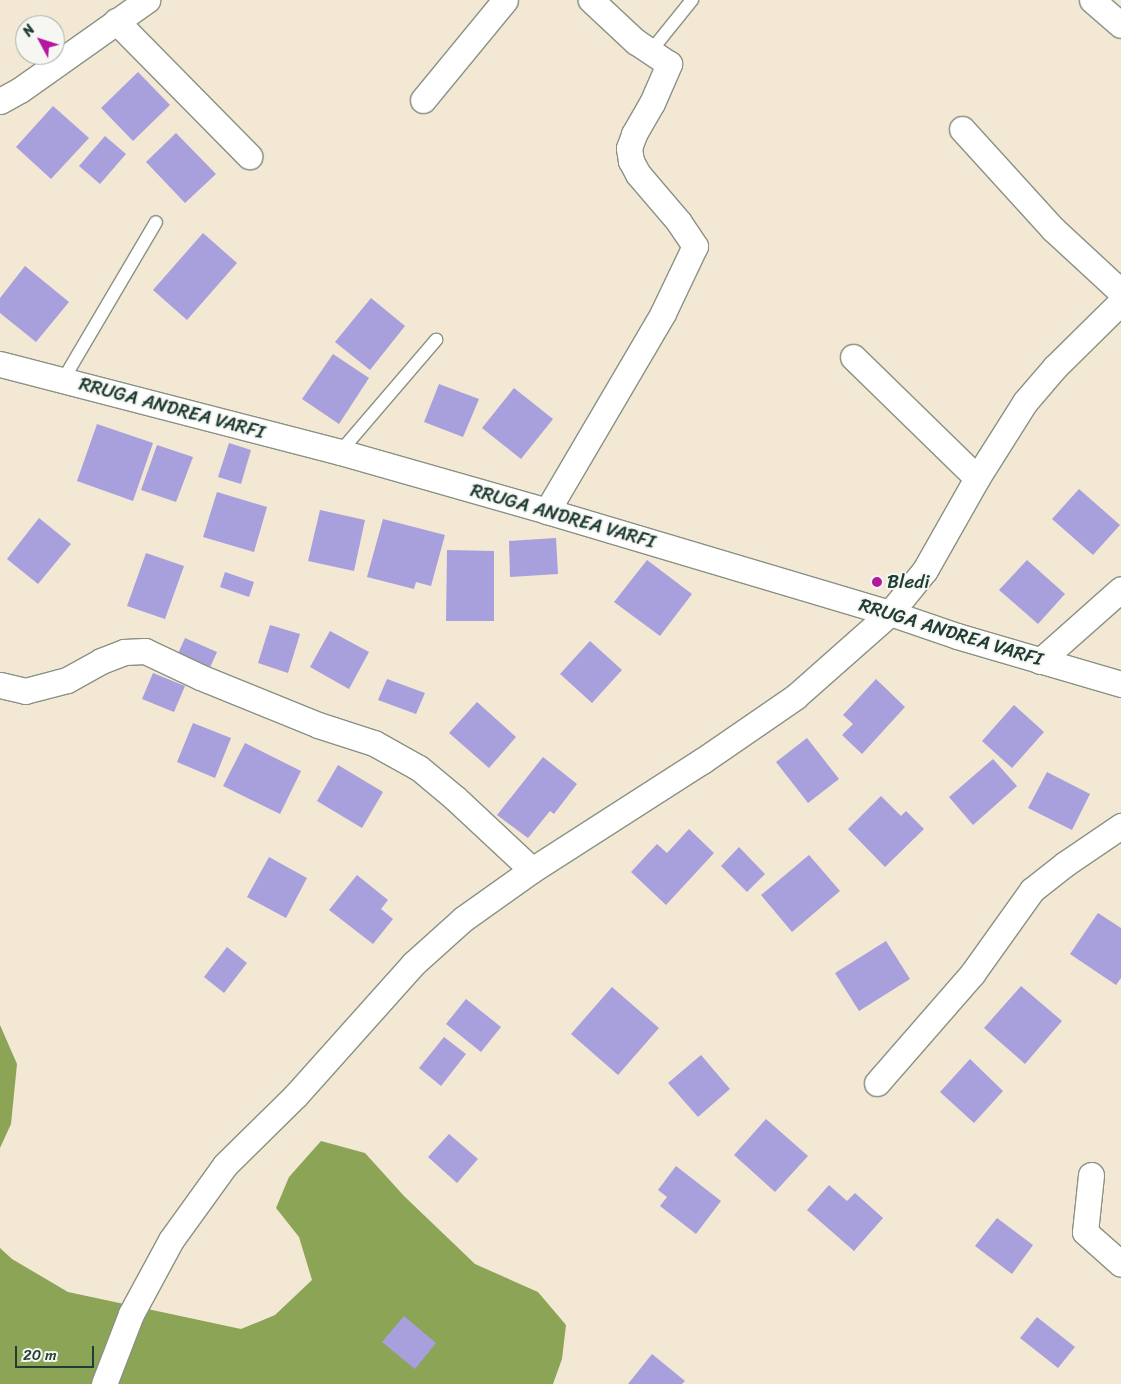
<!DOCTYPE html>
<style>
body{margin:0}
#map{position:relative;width:1121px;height:1384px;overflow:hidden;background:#f3e8d4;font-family:Sriracha,sans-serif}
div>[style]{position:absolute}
.forest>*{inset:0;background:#8ca456}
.building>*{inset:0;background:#a89fdd}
.roads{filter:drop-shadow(1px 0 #899284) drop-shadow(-1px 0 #899284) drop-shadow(0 1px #899284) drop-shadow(0 -1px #899284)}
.service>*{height:12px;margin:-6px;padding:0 6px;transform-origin:6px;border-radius:6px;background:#fff}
.minor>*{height:25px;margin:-12.5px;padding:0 12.5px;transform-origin:12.5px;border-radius:12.5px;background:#fff}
.dots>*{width:14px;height:14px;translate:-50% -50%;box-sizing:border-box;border:2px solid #f6f6f2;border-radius:50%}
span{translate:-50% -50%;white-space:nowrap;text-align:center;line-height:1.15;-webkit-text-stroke:4px #f6f6f2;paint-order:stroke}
.street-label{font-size:19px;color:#1f3d34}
.poi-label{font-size:19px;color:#1f3d34}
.left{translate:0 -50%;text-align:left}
.north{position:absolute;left:15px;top:15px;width:50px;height:50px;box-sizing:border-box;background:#f6f6f2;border:1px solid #a0aca6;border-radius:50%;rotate:310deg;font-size:14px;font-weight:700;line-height:20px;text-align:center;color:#1f3d34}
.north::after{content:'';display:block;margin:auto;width:18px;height:22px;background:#b5179e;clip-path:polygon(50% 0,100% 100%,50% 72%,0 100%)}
.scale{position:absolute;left:15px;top:1346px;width:79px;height:22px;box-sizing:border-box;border:2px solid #1f3d34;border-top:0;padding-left:6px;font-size:15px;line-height:18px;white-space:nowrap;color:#1f3d34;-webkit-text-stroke:4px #f6f6f2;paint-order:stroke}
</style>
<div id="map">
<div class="forest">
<i style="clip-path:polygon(0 1025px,17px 1064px,11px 1124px,0 1148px)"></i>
<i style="clip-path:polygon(321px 1141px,365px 1153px,404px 1196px,475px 1264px,538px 1292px,566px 1325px,562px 1359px,553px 1384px,0 1384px,0 1248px,12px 1259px,68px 1292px,241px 1329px,275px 1315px,312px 1280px,299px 1237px,276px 1208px,289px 1177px)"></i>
</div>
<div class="building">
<i style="clip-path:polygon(138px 72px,170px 105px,133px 141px,101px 108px)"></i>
<i style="clip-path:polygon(53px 106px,89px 138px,51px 179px,16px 147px)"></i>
<i style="clip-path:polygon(176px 133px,216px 174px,185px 203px,146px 162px)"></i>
<i style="clip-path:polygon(105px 136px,126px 154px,100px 184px,79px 166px)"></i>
<i style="clip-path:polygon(203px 233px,237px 263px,187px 320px,153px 290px)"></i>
<i style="clip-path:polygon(25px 266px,69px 302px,36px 342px,0 313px,0 298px)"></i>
<i style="clip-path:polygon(371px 298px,405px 326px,370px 370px,335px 342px)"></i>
<i style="clip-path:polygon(333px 354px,369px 378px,339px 424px,302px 399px)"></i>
<i style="clip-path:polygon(439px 384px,479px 399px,463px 437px,424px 422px)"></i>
<i style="clip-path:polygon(514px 388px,553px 419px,521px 459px,482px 428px)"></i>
<i style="clip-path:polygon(97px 424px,153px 443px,133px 501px,77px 481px)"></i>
<i style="clip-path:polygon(229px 443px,251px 450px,241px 484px,218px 477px)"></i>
<i style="clip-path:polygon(157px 445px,193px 457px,176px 502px,141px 490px)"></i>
<i style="clip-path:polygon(1079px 489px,1120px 525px,1093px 555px,1052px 519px)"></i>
<i style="clip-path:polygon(217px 492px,267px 507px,254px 552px,203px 537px)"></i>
<i style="clip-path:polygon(320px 510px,365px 520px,354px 571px,308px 561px)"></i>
<i style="clip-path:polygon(39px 518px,71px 544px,38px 584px,7px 559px)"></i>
<i style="clip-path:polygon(383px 519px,445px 535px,431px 586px,416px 582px,414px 589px,367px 577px)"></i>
<i style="clip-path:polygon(556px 538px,558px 574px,510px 577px,509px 541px)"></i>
<i style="clip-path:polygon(447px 550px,494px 551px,494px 621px,446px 621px)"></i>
<i style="clip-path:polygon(146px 553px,184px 566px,165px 619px,127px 606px)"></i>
<i style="clip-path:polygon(647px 560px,692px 594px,660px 636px,614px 602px)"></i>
<i style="clip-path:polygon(1027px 560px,1065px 594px,1038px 624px,999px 590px)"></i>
<i style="clip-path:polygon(225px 572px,254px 582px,249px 597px,220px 587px)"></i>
<i style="clip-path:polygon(270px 625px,300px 634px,288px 673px,258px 663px)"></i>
<i style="clip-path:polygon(330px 631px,369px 652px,349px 689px,310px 667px)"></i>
<i style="clip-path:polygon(185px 638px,217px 652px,208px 672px,176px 658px)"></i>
<i style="clip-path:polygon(590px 641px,622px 670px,592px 703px,560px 674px)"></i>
<i style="clip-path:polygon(153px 673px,185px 686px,174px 712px,142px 699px)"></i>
<i style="clip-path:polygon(387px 679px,425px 693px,416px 714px,378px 700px)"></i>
<i style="clip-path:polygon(876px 679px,905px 707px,862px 754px,842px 735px,853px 724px,843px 715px)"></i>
<i style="clip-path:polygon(477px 702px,516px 737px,489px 768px,449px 733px)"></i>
<i style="clip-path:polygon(1014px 705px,1044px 732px,1012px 768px,982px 741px)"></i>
<i style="clip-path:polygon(193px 723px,231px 738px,215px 778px,177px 762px)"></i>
<i style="clip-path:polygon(807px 738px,839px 779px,808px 803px,776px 762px)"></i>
<i style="clip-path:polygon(245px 743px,301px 771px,280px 814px,223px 786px)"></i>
<i style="clip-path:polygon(543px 757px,577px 784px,554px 814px,550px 811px,528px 838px,497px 815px)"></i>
<i style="clip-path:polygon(993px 759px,1017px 786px,973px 825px,949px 797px)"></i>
<i style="clip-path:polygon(338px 765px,383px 792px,362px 828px,317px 801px)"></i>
<i style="clip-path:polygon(1047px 772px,1090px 794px,1072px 830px,1028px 808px)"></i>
<i style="clip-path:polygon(881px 796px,901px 816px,906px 811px,924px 829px,885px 867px,848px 829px)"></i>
<i style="clip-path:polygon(689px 829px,714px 853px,666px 905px,631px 872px,657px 844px,667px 853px)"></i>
<i style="clip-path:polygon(739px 847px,765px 874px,747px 892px,721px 866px)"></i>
<i style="clip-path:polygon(809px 855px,840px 891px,792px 932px,761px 895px)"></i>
<i style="clip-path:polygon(269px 857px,307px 878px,286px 918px,247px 897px)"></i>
<i style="clip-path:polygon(357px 875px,388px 900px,381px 909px,393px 919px,373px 944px,329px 910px)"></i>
<i style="clip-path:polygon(1098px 913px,1121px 928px,1121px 978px,1116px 985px,1070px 954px)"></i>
<i style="clip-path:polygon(886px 941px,910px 979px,859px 1011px,835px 973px)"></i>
<i style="clip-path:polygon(227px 947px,247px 963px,224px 993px,204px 977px)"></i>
<i style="clip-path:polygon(1021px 986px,1062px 1021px,1025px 1064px,984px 1028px)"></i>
<i style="clip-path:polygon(612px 987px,659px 1028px,618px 1075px,571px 1034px)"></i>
<i style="clip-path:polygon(466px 999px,501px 1027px,481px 1052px,446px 1024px)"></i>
<i style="clip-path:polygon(444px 1037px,466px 1054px,441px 1086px,419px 1068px)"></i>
<i style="clip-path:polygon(701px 1055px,730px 1089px,698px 1117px,668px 1083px)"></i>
<i style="clip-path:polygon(970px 1059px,1003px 1091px,974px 1123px,940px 1092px)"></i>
<i style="clip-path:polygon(766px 1119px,808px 1156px,775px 1192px,734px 1155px)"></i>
<i style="clip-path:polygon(449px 1134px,478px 1159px,457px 1183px,428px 1157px)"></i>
<i style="clip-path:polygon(676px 1166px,721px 1201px,696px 1234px,660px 1206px,667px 1197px,658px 1190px)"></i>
<i style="clip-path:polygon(829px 1185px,847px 1201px,855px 1193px,883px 1218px,854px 1251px,807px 1210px)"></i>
<i style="clip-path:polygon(997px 1218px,1033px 1245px,1012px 1274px,975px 1246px)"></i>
<i style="clip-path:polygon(404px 1316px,436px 1343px,415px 1369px,382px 1342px)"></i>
<i style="clip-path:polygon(1037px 1317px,1075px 1347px,1058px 1368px,1020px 1338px)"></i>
<i style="clip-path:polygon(652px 1354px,685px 1381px,682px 1384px,628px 1384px)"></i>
</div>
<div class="roads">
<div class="service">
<i style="left:650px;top:52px;width:67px;rotate:-51.1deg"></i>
<i style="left:63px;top:380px;width:183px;rotate:-59.5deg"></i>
<i style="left:340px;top:452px;width:148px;rotate:-49.4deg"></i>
</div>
<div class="minor">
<i style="left:1092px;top:0;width:38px;rotate:41deg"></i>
<i style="left:116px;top:21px;width:190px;rotate:45.4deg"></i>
<i style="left:423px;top:100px;width:129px;rotate:-50.6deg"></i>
<i style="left:0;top:101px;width:23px;rotate:-29deg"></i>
<i style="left:20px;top:90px;width:156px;rotate:-35.3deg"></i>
<i style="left:962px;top:129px;width:135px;rotate:47.7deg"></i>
<i style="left:1053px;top:229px;width:93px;rotate:42.8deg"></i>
<i style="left:853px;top:357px;width:173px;rotate:44.3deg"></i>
<i style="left:0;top:364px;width:351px;rotate:14.5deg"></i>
<i style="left:340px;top:452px;width:215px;rotate:15.9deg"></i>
<i style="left:547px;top:511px;width:358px;rotate:16.6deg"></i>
<i style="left:890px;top:613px;width:71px;rotate:18.9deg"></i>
<i style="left:957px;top:636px;width:171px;rotate:16.3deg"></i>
<i style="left:547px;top:511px;width:229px;rotate:-59.6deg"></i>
<i style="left:663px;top:313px;width:74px;rotate:-64.5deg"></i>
<i style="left:695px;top:246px;width:29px;rotate:-124deg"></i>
<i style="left:679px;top:222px;width:63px;rotate:-130.5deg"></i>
<i style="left:638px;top:174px;width:15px;rotate:-118deg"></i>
<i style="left:631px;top:161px;width:13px;rotate:-99deg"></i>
<i style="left:629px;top:148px;width:15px;rotate:-70deg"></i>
<i style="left:634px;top:134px;width:36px;rotate:-60deg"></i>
<i style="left:652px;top:103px;width:43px;rotate:-66.4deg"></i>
<i style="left:669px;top:64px;width:40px;rotate:-146deg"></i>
<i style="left:636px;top:42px;width:62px;rotate:-137deg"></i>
<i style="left:1040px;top:661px;width:108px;rotate:-41.6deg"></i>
<i style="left:0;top:685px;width:26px;rotate:13deg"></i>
<i style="left:25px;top:691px;width:43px;rotate:-14.7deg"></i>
<i style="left:67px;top:680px;width:39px;rotate:-29deg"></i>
<i style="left:101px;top:661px;width:25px;rotate:-21deg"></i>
<i style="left:124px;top:652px;width:21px;rotate:-3deg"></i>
<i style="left:145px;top:651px;width:61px;rotate:25.3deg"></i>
<i style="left:200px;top:677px;width:127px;rotate:22.1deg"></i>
<i style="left:318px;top:725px;width:59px;rotate:17.8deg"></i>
<i style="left:374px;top:743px;width:51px;rotate:29.1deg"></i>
<i style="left:419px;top:768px;width:47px;rotate:39.8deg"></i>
<i style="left:455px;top:798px;width:105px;rotate:43.1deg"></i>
<i style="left:877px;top:1083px;width:145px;rotate:-48.9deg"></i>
<i style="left:972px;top:974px;width:103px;rotate:-54.5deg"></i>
<i style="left:1032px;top:890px;width:42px;rotate:-38.2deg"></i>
<i style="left:1065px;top:864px;width:68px;rotate:-34.2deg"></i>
<i style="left:1091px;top:1175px;width:57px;rotate:96deg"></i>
<i style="left:1085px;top:1232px;width:48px;rotate:41.6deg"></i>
<i style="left:104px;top:1384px;width:75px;rotate:-68.9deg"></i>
<i style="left:131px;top:1314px;width:84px;rotate:-61.6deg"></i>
<i style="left:171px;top:1240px;width:92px;rotate:-54.2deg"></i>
<i style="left:225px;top:1165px;width:100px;rotate:-44.6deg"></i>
<i style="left:296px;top:1095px;width:176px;rotate:-48.2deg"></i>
<i style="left:413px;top:964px;width:67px;rotate:-42deg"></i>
<i style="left:463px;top:919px;width:85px;rotate:-35.4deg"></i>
<i style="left:532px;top:870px;width:202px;rotate:-32.7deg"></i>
<i style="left:702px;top:761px;width:113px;rotate:-34.5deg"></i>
<i style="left:795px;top:697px;width:127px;rotate:-41.5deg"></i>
<i style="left:890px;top:613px;width:55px;rotate:-50.9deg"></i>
<i style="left:925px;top:570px;width:106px;rotate:-60.5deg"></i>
<i style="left:977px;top:478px;width:90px;rotate:-57.7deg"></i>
<i style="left:1025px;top:402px;width:46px;rotate:-49.4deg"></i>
<i style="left:1055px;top:367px;width:93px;rotate:-44.6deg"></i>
</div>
</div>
<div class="dots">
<i style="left:877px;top:582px;background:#b5179e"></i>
</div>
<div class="street-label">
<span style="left:172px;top:408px;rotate:15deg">RRUGA ANDREA VARFI</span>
<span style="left:563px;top:516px;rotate:16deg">RRUGA ANDREA VARFI</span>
<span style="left:951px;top:632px;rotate:17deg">RRUGA ANDREA VARFI</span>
</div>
<div class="poi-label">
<span class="left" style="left:887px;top:582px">Bledi</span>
</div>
<div class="north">N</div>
<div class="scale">20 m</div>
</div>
